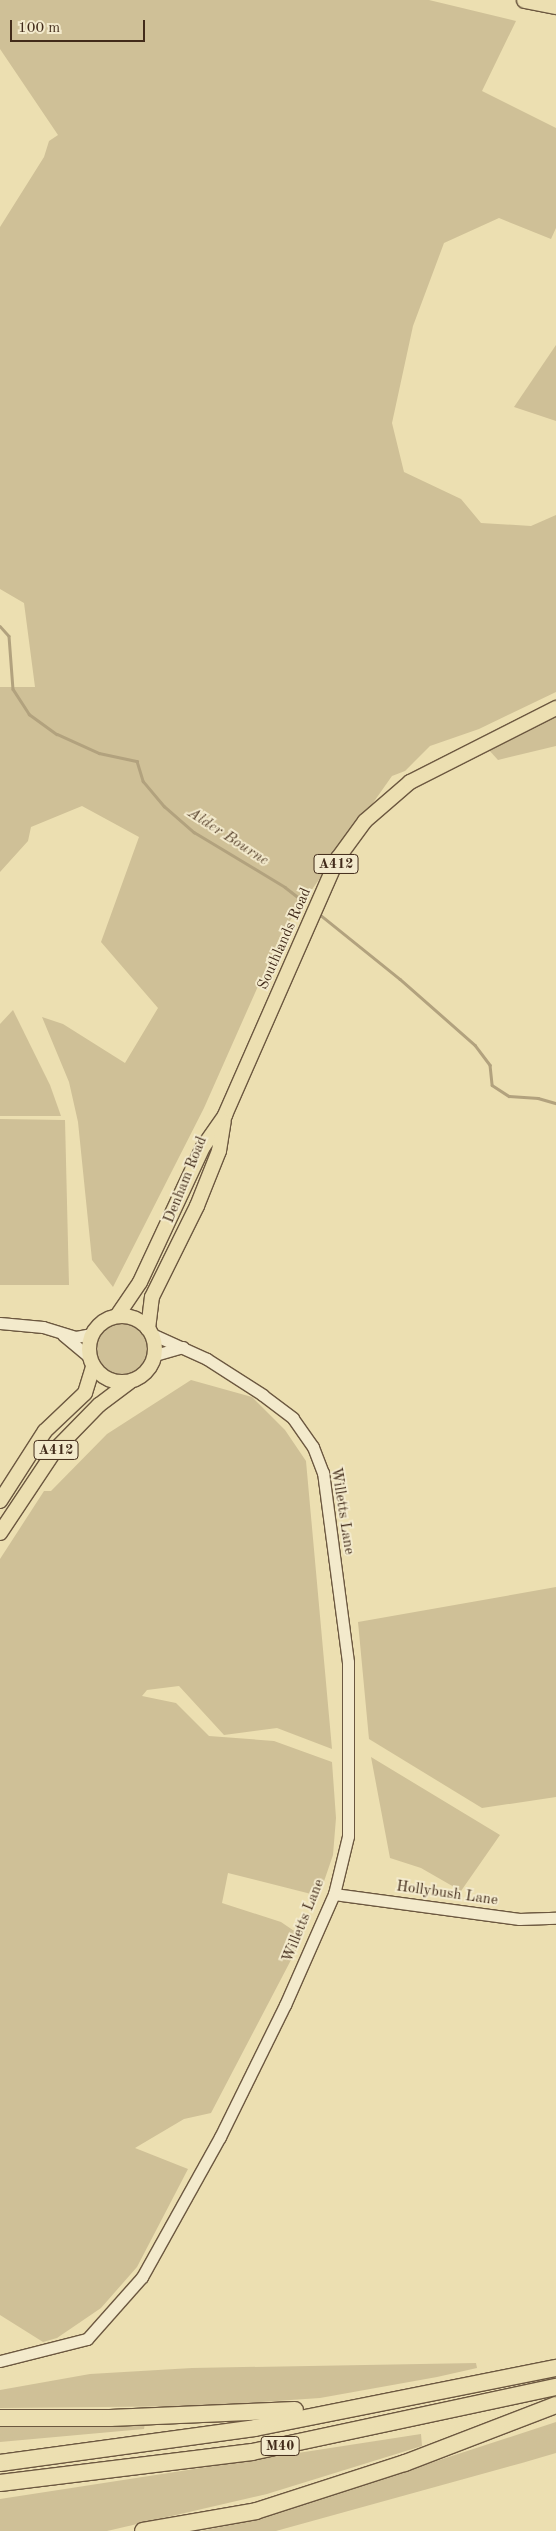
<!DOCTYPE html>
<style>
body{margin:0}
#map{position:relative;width:556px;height:2531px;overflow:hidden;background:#ecdfb1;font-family:"Old Standard TT",serif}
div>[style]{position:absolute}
.green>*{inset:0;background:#cfc097}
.round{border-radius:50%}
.stream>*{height:2.5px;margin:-1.25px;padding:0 1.25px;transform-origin:1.25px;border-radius:1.25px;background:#b2a27e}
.roads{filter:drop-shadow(1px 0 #6c5840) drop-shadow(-1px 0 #6c5840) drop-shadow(0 1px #6c5840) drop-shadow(0 -1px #6c5840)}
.minor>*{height:11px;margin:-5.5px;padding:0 5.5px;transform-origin:5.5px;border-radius:5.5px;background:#f3eacc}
.major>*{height:14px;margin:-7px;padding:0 7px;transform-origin:7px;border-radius:7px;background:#ecdfb1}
.major>.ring{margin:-7px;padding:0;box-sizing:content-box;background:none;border:14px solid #ecdfb1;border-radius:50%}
.highway>*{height:16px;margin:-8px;padding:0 8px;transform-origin:8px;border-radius:8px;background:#ecdfb1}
span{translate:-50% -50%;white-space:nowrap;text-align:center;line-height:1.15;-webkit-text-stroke:4px #f3eacc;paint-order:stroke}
.shield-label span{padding:1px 4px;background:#f3eacc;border:1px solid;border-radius:4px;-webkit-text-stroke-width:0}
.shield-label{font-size:14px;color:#422b1a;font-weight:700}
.street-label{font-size:15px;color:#422b1a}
.water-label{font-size:16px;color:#5e4933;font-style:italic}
.scale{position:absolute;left:10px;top:20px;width:135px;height:22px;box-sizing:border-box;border:2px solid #422b1a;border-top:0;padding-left:6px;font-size:15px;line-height:18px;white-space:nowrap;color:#422b1a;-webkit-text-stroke:4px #f3eacc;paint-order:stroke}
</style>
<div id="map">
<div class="green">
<i style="clip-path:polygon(0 0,429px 0,516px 21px,482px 91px,556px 128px,556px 228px,551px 239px,499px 218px,444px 243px,413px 326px,392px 423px,404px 472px,461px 499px,481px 523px,531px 526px,556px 515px,556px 692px,479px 729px,430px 746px,405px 771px,392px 776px,282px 932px,204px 1108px,113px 1287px,92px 1260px,78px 1122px,69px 1082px,42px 1017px,63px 1024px,125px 1063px,158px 1008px,101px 942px,139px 837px,82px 806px,31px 827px,28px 841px,0 872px,0 687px,35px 687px,24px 603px,0 589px,0 227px,44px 157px,49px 141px,58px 135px,0 49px)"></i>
<i style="clip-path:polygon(556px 345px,556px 421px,514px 407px)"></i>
<i style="clip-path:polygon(556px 715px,556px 746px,498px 760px,488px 749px)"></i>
<i style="clip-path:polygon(13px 1010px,50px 1085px,61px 1116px,0 1116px,0 1024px)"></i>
<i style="clip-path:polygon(0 1119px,65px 1120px,69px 1285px,0 1285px)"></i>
<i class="round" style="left:96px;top:1323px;width:52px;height:52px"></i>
<i style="clip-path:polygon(191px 1380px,252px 1397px,285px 1430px,306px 1461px,332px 1749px,277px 1728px,224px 1735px,179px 1686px,147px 1690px,142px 1696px,176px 1703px,209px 1736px,274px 1741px,332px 1762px,336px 1818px,333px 1855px,319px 1896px,228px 1873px,222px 1903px,281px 1922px,303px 1937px,211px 2113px,184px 2119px,135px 2148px,188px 2169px,137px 2267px,101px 2308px,57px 2338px,43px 2342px,0 2315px,0 1559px,44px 1491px,51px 1491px,107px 1434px)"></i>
<i style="clip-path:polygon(556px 1587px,556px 1797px,482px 1808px,369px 1739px,358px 1622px)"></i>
<i style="clip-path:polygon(371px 1757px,500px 1835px,461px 1891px,421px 1868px,390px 1858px)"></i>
<i style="clip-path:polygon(476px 2363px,477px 2368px,437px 2377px,320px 2398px,205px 2406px,0 2408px,0 2390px,90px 2374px,192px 2368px)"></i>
<i style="clip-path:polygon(556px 2422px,556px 2453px,522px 2463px,276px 2531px,200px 2531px,256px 2520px)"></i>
<i style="clip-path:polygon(145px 2423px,144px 2429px,0 2442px,0 2424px)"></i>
<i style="clip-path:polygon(421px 2434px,422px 2446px,267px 2494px,107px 2531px,0 2531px,0 2499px)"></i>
</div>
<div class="stream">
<i style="left:0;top:626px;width:13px;rotate:48deg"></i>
<i style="left:9px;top:636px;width:53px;rotate:85.7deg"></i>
<i style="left:13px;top:689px;width:30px;rotate:57deg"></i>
<i style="left:29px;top:714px;width:34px;rotate:36deg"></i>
<i style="left:57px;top:734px;width:46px;rotate:24.3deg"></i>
<i style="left:99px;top:753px;width:39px;rotate:12deg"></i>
<i style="left:137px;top:761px;width:21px;rotate:73deg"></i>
<i style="left:143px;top:781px;width:33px;rotate:50deg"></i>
<i style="left:164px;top:806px;width:40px;rotate:41deg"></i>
<i style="left:194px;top:832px;width:106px;rotate:31.1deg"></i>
<i style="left:285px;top:887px;width:24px;rotate:38deg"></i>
<i style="left:318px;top:913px;width:105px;rotate:38.8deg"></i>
<i style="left:400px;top:979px;width:100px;rotate:41.3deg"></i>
<i style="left:475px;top:1045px;width:25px;rotate:53deg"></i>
<i style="left:490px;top:1065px;width:20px;rotate:84deg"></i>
<i style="left:492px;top:1085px;width:20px;rotate:33deg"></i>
<i style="left:509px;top:1096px;width:29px;rotate:4deg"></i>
<i style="left:538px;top:1098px;width:19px;rotate:16deg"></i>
</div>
<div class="roads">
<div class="minor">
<i style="left:0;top:1323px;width:43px;rotate:5.3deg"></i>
<i style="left:43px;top:1327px;width:34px;rotate:17deg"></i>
<i style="left:76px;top:1337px;width:16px;rotate:-11deg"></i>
<i style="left:63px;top:1335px;width:34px;rotate:40deg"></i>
<i style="left:155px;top:1355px;width:29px;rotate:-16deg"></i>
<i style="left:334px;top:1894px;width:187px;rotate:7.7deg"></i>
<i style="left:519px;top:1919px;width:37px;rotate:-2deg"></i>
<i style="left:0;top:2361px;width:90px;rotate:-14.2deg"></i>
<i style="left:87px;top:2339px;width:83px;rotate:-48.4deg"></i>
<i style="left:142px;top:2277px;width:160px;rotate:-60.9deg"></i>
<i style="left:220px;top:2137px;width:147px;rotate:-63.8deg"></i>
<i style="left:285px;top:2005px;width:121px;rotate:-66.2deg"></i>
<i style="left:334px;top:1894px;width:60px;rotate:-76.4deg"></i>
<i style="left:348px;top:1836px;width:174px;rotate:-90deg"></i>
<i style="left:348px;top:1662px;width:191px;rotate:-97.5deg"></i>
<i style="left:323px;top:1473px;width:28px;rotate:-111deg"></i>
<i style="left:313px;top:1447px;width:35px;rotate:-125deg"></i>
<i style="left:293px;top:1418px;width:38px;rotate:-143deg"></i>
<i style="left:263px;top:1395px;width:67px;rotate:-147.3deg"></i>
<i style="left:207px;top:1359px;width:60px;rotate:-155.6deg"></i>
</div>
<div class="major">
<i class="ring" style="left:89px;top:1316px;width:52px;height:52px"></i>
<i style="left:117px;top:1316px;width:41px;rotate:-55.9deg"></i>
<i style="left:140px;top:1282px;width:149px;rotate:-65deg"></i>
<i style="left:203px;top:1147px;width:39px;rotate:-55deg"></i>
<i style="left:225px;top:1115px;width:281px;rotate:-66.3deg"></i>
<i style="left:338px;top:858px;width:46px;rotate:-53.9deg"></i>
<i style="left:365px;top:821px;width:60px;rotate:-40.9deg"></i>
<i style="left:410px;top:782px;width:164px;rotate:-26.9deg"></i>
<i style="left:148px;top:1329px;width:32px;rotate:-83deg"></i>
<i style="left:152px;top:1297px;width:102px;rotate:-63.7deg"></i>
<i style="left:197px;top:1206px;width:59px;rotate:-68.2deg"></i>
<i style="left:219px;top:1151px;width:30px;rotate:-81deg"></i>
<i style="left:0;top:1501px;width:83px;rotate:-57.3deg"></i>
<i style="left:45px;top:1431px;width:55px;rotate:-43.5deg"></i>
<i style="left:85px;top:1393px;width:27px;rotate:-73deg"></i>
<i style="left:0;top:1533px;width:101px;rotate:-56.3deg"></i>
<i style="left:56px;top:1449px;width:62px;rotate:-45.7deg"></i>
<i style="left:99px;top:1405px;width:38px;rotate:-37deg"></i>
</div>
<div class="highway">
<i style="left:525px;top:0;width:32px;rotate:11deg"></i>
<i style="left:0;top:2418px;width:110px"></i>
<i style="left:110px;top:2418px;width:185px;rotate:-2.5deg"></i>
<i style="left:0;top:2463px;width:257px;rotate:-7.8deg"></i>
<i style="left:255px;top:2428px;width:307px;rotate:-11.3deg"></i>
<i style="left:0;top:2483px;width:254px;rotate:-7deg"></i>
<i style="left:252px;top:2452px;width:311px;rotate:-12.1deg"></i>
<i style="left:143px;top:2531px;width:115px;rotate:-10deg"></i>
<i style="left:256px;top:2511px;width:157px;rotate:-17.9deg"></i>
<i style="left:405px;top:2463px;width:162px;rotate:-21deg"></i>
</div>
</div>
<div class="shield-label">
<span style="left:336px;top:864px">A412</span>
<span style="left:56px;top:1450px">A412</span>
<span style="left:280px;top:2446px">M40</span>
</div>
<div class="street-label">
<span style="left:285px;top:939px;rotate:-66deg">Southlands Road</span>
<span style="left:186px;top:1180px;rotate:-68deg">Denham Road</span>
<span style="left:342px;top:1511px;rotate:81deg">Willetts Lane</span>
<span style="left:447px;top:1894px;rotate:8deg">Hollybush Lane</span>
<span style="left:304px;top:1921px;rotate:-68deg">Willetts Lane</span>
</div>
<div class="water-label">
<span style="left:228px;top:837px;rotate:33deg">Alder Bourne</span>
</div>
<div class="scale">100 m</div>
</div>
